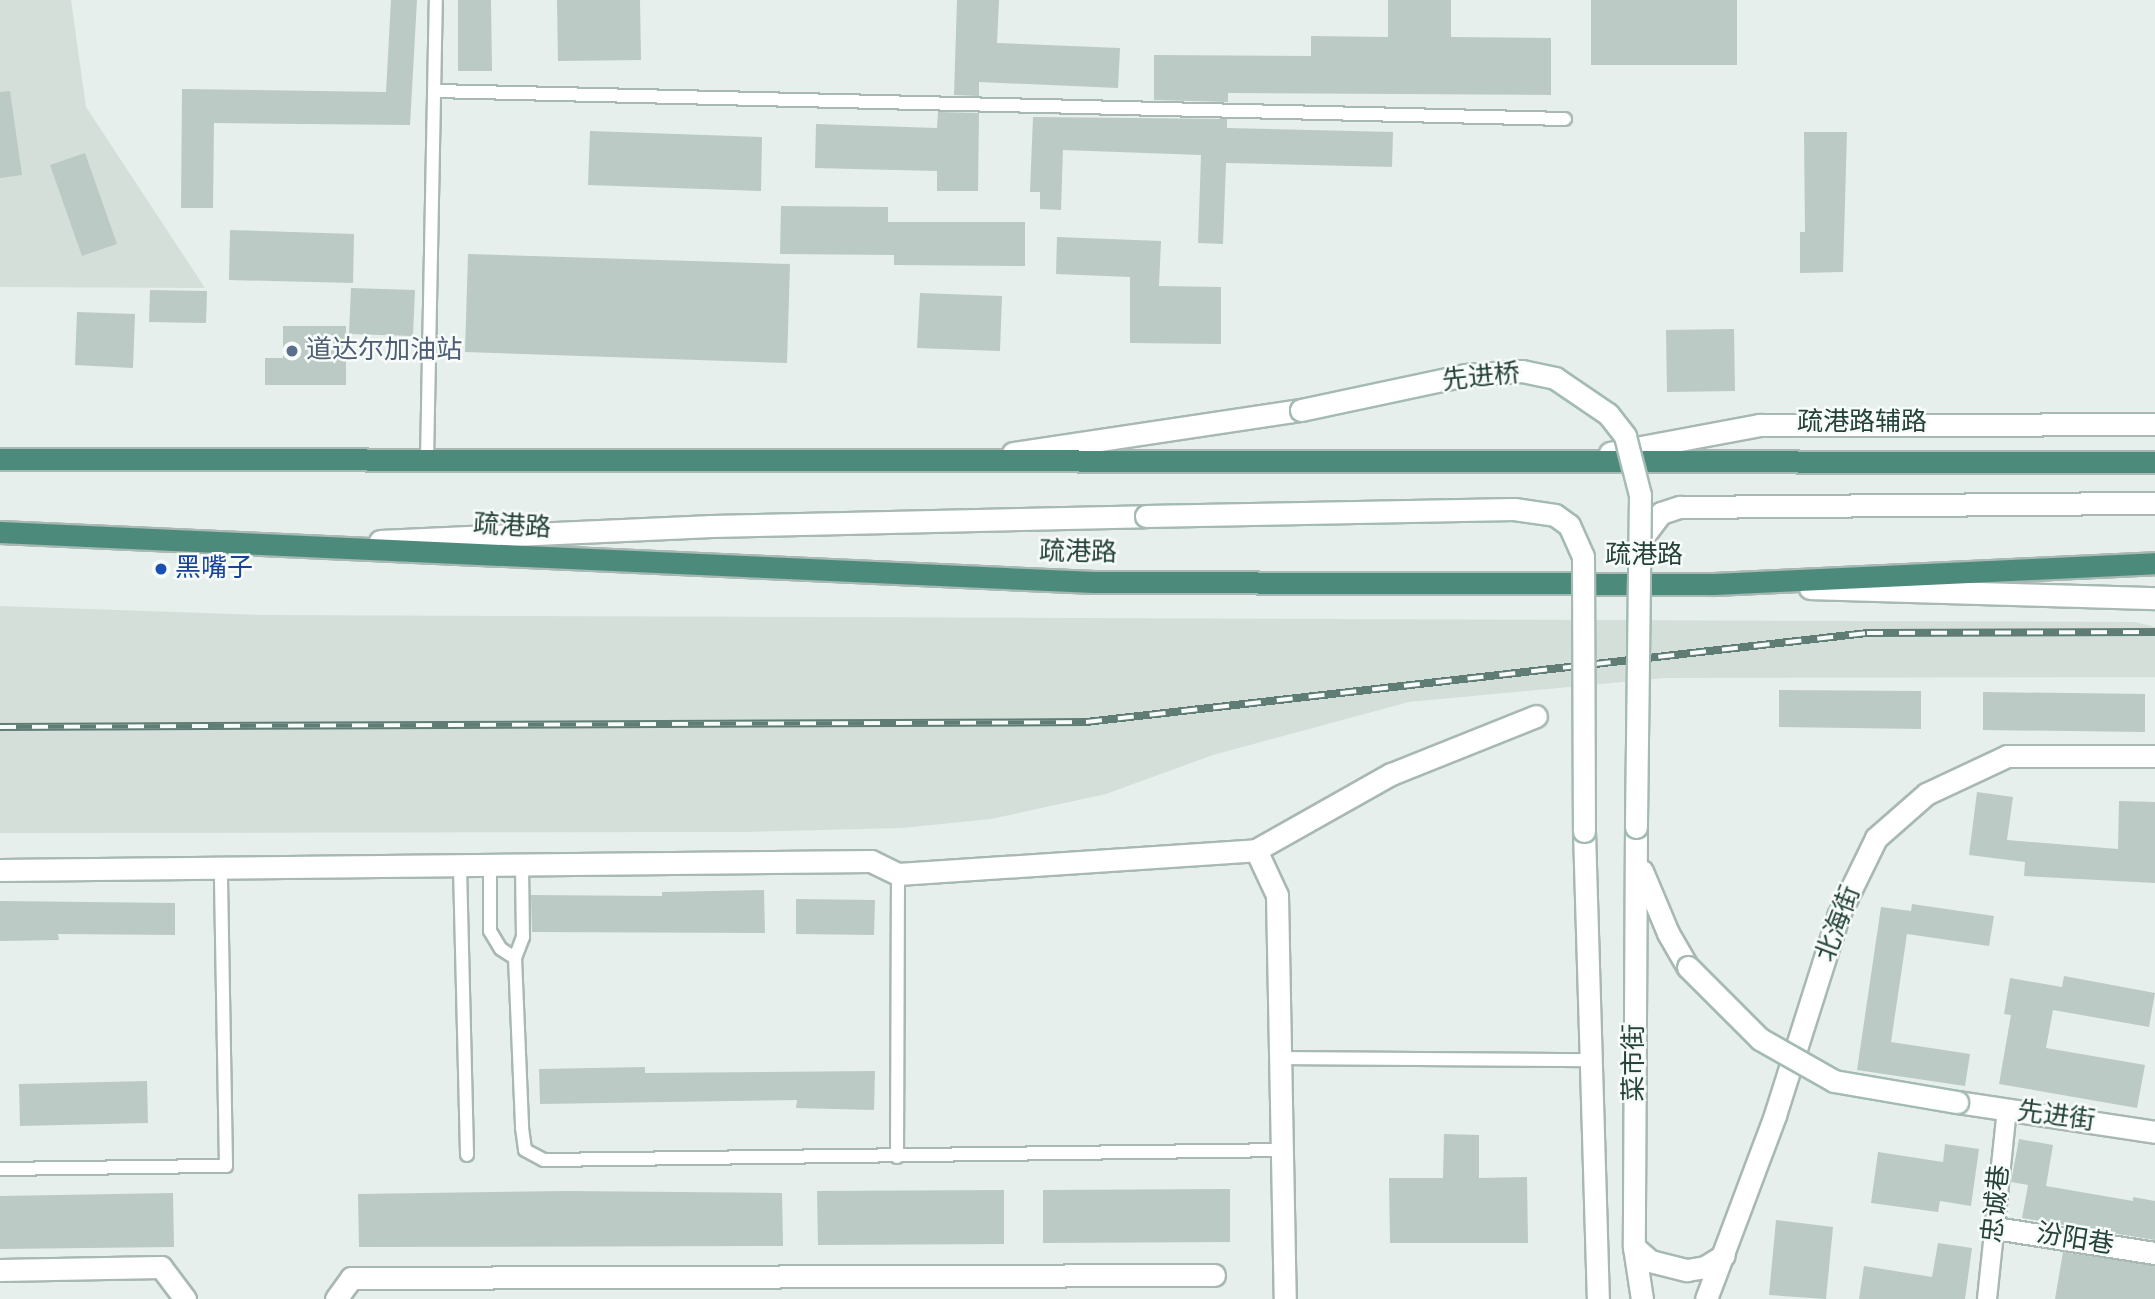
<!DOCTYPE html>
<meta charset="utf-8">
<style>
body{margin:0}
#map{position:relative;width:2155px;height:1299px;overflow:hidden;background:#e6efeb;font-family:"Sofia Sans Condensed","Noto Sans SC",sans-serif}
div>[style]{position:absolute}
.built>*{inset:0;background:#d4dfda}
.building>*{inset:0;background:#bbcac4}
.roads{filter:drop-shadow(2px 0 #a8b8b2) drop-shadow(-2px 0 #a8b8b2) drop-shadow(0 2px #a8b8b2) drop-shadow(0 -2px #a8b8b2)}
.service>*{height:12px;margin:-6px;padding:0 6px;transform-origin:6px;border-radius:6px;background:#fff}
.pedestrian>*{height:18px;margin:-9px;padding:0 9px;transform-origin:9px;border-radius:9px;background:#fff}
.minor>*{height:21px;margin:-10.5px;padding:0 10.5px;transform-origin:10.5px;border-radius:10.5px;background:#fff}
.tertiary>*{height:21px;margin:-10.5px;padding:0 10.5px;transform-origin:10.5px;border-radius:10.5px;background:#fff}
.secondary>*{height:21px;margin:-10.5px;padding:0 10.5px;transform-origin:10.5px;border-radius:10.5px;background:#fff}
.trunk>*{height:21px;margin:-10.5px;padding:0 10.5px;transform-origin:10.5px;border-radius:10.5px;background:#4c8a7c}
.rail>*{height:8px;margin-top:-4px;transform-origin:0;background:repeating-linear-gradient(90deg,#f7fbf9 0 16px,#5f7d75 0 32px);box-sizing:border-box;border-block:2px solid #5f7d75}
.bridges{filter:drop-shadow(2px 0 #a4bbb3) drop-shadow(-2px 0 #a4bbb3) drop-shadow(0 2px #a4bbb3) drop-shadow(0 -2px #a4bbb3)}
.secondary-bridge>*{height:21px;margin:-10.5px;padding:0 10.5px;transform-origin:10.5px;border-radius:10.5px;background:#fff}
.dots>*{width:19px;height:19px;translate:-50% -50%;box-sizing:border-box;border:4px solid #f7fbf9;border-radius:50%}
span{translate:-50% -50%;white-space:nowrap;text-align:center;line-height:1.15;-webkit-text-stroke:5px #f7fbf9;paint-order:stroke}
.service-label{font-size:26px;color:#4e5e75}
.left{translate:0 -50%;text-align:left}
.street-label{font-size:26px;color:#24423a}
.transit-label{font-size:26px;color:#164399}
</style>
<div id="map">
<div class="built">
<i style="clip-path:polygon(0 0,71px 0,86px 107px,205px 288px,0 287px)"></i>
<i style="clip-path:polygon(0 606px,265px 615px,2135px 622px,2155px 627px,2155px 677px,1665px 678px,1409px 702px,1213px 755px,1106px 794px,991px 819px,902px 828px,747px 832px,0 833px)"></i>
</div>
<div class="building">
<i style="clip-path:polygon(391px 0,417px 0,410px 125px,214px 123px,213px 208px,181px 208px,182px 89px,386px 92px)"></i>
<i style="clip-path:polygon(458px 0,491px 0,492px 71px,458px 71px)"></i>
<i style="clip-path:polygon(557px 0,640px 0,641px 60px,558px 61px)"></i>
<i style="clip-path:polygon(957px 0,999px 0,997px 43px,1120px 48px,1118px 88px,979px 82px,979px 96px,954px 95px)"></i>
<i style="clip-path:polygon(1388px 0,1451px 0,1451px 37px,1551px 38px,1551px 95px,1228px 93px,1228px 102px,1154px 100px,1154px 55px,1311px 56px,1311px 36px,1388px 37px)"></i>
<i style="clip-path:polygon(1591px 0,1737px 0,1737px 65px,1591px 65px)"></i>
<i style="clip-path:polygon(10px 91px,22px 175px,0 178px,0 92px)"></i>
<i style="clip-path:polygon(938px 112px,979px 113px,978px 191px,937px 191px,937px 171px,815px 168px,816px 124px,937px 128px)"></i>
<i style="clip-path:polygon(1033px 117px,1227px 119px,1227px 128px,1393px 132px,1392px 167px,1226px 163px,1223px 244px,1198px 243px,1201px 155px,1063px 150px,1061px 210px,1040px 209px,1040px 192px,1030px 192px)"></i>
<i style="clip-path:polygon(590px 131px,762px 137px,761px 191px,588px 185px)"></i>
<i style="clip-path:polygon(1804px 132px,1847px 132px,1843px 272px,1800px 273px,1800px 232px,1805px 232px)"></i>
<i style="clip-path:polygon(85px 153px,117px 244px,82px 256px,50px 165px)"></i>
<i style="clip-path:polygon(781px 206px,888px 207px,888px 222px,1025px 222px,1025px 266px,894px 265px,894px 255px,780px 254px)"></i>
<i style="clip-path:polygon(230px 230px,354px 234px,353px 283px,229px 280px)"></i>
<i style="clip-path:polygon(1057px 237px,1161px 241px,1159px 286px,1221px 287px,1221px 344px,1130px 343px,1130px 277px,1056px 274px)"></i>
<i style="clip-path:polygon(468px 254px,790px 264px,787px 363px,465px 352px)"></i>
<i style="clip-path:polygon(351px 288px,415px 290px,413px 336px,349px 334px)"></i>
<i style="clip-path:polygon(150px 290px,207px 291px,206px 323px,149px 322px)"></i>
<i style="clip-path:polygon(920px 293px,1002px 296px,1000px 351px,917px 348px)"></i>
<i style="clip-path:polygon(77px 312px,135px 314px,133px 368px,75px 365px)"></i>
<i style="clip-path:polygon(283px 326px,346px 326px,346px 385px,265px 385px,265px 358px,283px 358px)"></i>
<i style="clip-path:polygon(1734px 329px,1735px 391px,1667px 392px,1666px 330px)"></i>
<i style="clip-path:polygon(1779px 690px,1921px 691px,1921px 729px,1779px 727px)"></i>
<i style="clip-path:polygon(1983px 692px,2145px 694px,2145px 732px,1983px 730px)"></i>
<i style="clip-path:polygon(1977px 792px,2013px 797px,2007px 840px,2118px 849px,2119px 801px,2155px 802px,2155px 883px,2024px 876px,2025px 862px,1969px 855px)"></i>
<i style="clip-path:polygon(764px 890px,765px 933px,532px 932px,531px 895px,662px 896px,662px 892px)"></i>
<i style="clip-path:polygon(796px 899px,875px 900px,874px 935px,796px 934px)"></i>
<i style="clip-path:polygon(0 901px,175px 903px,175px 935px,58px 934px,59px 940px,0 941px)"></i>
<i style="clip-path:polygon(1912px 904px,1994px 916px,1989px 946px,1907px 934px,1891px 1042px,1970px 1054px,1965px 1086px,1857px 1070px,1881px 907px,1911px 911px)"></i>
<i style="clip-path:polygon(2064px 976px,2155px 993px,2149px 1027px,2053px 1010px,2046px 1048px,2145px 1065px,2137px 1108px,1999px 1084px,2011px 1015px,2004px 1014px,2010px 978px,2062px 987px)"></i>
<i style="clip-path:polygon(645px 1067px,645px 1073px,875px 1071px,874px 1110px,796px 1108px,797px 1100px,540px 1104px,539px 1069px)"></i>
<i style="clip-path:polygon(147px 1081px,148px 1123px,20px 1126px,19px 1084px)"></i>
<i style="clip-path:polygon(1444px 1134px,1479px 1135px,1479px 1178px,1527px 1177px,1528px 1243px,1390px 1243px,1389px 1178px,1443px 1178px)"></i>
<i style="clip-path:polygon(2019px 1139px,2053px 1145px,2046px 1186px,2133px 1201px,2133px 1197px,2155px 1201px,2155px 1240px,2022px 1218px,2028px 1185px,2011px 1182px)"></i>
<i style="clip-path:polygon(1945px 1144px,1979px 1149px,1971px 1206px,1940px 1201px,1938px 1212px,1871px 1203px,1878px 1152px,1943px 1162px)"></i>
<i style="clip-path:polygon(1230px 1189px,1230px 1242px,1043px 1243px,1043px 1190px)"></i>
<i style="clip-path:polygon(1004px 1190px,1004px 1244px,818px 1245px,817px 1191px)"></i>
<i style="clip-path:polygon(566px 1191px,782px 1193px,783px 1246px,359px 1247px,358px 1194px)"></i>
<i style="clip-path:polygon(173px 1193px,174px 1247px,0 1249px,0 1196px)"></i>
<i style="clip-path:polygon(1776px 1220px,1833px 1227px,1826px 1299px,1769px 1295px)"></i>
<i style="clip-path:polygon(1938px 1243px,1972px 1248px,1965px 1299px,1859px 1299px,1864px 1266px,1932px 1277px)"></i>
<i style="clip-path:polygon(2063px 1252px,2155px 1266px,2155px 1299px,2055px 1299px)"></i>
</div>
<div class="roads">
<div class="service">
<i style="left:435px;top:91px;width:1130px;rotate:1.42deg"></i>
<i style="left:427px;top:460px;width:460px;rotate:-88.9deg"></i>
<i style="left:460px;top:867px;width:288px;rotate:88.6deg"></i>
<i style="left:490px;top:867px;width:64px;rotate:90deg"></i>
<i style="left:490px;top:931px;width:21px;rotate:59deg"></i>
<i style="left:501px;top:949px;width:17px;rotate:33deg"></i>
<i style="left:522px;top:867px;width:70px;rotate:89.2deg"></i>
<i style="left:523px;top:937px;width:22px;rotate:111deg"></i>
<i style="left:515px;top:958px;width:170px;rotate:87.6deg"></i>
<i style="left:522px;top:1128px;width:22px;rotate:82deg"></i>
<i style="left:525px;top:1150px;width:21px;rotate:28deg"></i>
<i style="left:544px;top:1160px;width:741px;rotate:-0.77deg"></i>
<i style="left:1282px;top:1058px;width:308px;rotate:0.4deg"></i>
<i style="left:897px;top:1157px;width:283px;rotate:-89.8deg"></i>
<i style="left:0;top:1169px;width:226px;rotate:-0.8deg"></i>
<i style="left:226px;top:1166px;width:297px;rotate:-91deg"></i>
</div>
<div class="pedestrian">
<i style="left:1987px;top:1299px;width:190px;rotate:-84deg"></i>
</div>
<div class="minor">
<i style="left:1256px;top:850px;width:50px;rotate:65deg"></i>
<i style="left:1277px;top:895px;width:404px;rotate:88.9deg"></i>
<i style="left:0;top:870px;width:871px;rotate:-0.59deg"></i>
<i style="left:871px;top:861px;width:30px;rotate:26deg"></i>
<i style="left:898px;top:874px;width:359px;rotate:-3.8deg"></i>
<i style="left:1256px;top:850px;width:155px;rotate:-29.4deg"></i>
<i style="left:1391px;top:774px;width:156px;rotate:-21.8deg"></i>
<i style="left:1995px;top:1228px;width:162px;rotate:8.9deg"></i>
<i style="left:0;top:1270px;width:161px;rotate:-1.1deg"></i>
<i style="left:161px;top:1267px;width:40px;rotate:53deg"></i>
<i style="left:336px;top:1299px;width:26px;rotate:-54deg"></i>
<i style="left:351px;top:1278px;width:863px;rotate:-0.2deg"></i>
</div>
<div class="tertiary">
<i style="left:1610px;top:453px;width:152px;rotate:-10.6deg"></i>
<i style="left:1759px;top:425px;width:396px;rotate:-0.1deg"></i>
<i style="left:1639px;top:542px;width:36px;rotate:-53deg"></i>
<i style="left:1661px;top:513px;width:20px;rotate:-18deg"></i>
<i style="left:1680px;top:507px;width:475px;rotate:-0.5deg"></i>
<i style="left:1810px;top:588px;width:345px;rotate:1.7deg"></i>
<i style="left:1706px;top:1299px;width:197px;rotate:-69.4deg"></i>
<i style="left:1775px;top:1115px;width:209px;rotate:-72.4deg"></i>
<i style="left:1838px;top:916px;width:87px;rotate:-64deg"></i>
<i style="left:1876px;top:838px;width:67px;rotate:-41.3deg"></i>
<i style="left:1926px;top:794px;width:89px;rotate:-25.1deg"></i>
<i style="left:2007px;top:756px;width:148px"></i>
</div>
<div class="secondary">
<i style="left:1013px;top:453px;width:291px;rotate:-8.5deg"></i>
<i style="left:380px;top:541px;width:332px;rotate:-2.6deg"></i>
<i style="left:712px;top:526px;width:434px;rotate:-1.3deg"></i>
<i style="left:1636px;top:827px;width:420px;rotate:90.3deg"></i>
<i style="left:1634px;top:1247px;width:53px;rotate:81.3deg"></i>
<i style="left:1584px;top:831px;width:468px;rotate:88.3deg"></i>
<i style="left:1642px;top:871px;width:67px;rotate:67.2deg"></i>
<i style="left:1668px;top:933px;width:39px;rotate:60deg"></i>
<i style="left:1957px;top:1102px;width:200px;rotate:8.6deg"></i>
<i style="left:1634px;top:1247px;width:21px;rotate:41deg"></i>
<i style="left:1650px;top:1261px;width:38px;rotate:14deg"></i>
<i style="left:1687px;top:1270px;width:18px;rotate:-9deg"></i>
<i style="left:1705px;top:1267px;width:22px;rotate:-32deg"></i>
</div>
<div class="trunk">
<i style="left:0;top:459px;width:2155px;rotate:0.08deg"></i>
<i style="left:0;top:532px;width:1095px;rotate:2.62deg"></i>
<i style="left:1094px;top:582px;width:620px;rotate:0.18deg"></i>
<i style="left:1714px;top:584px;width:441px;rotate:-2.7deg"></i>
</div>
</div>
<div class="rail">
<i style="left:0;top:727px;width:1086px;rotate:-0.26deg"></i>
<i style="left:1086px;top:722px;width:786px;rotate:-6.5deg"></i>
<i style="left:1867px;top:633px;width:288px;rotate:-0.2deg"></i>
</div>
<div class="bridges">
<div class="secondary-bridge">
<i style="left:1301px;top:410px;width:168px;rotate:-12deg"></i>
<i style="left:1465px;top:375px;width:57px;rotate:-4deg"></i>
<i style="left:1522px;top:371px;width:34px;rotate:12deg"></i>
<i style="left:1555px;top:378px;width:64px;rotate:34.2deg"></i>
<i style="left:1608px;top:414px;width:28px;rotate:52deg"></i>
<i style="left:1625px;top:436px;width:61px;rotate:75.7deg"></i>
<i style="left:1640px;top:495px;width:332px;rotate:90.7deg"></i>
<i style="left:1146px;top:516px;width:368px;rotate:-1.1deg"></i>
<i style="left:1514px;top:509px;width:41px;rotate:8.3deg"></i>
<i style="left:1555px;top:515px;width:17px;rotate:36deg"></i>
<i style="left:1569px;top:525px;width:34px;rotate:66deg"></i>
<i style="left:1583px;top:556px;width:275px;rotate:89.8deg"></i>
<i style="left:1688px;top:967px;width:102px;rotate:45deg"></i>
<i style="left:1760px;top:1039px;width:85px;rotate:29.6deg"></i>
<i style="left:1834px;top:1081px;width:125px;rotate:9.7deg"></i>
</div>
</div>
<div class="dots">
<i style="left:292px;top:351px;background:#5c6f8a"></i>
<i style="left:161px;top:569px;background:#1a4fb4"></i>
</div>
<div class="service-label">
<span class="left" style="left:306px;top:351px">道达尔加油站</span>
</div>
<div class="street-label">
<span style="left:1481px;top:378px;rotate:-6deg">先进桥</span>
<span style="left:1862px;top:423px">疏港路辅路</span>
<span style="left:512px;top:527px;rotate:3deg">疏港路</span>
<span style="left:1078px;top:553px;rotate:1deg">疏港路</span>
<span style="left:1644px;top:556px">疏港路</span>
<span style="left:1839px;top:924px;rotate:-69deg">北海街</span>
<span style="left:1635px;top:1063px;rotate:-90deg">菜市街</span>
<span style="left:2056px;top:1117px;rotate:8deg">先进街</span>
<span style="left:1997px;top:1204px;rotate:-84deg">忠诚巷</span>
<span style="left:2075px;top:1240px;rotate:9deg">汾阳巷</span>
</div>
<div class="transit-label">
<span class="left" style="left:175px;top:569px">黑嘴子</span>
</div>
</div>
